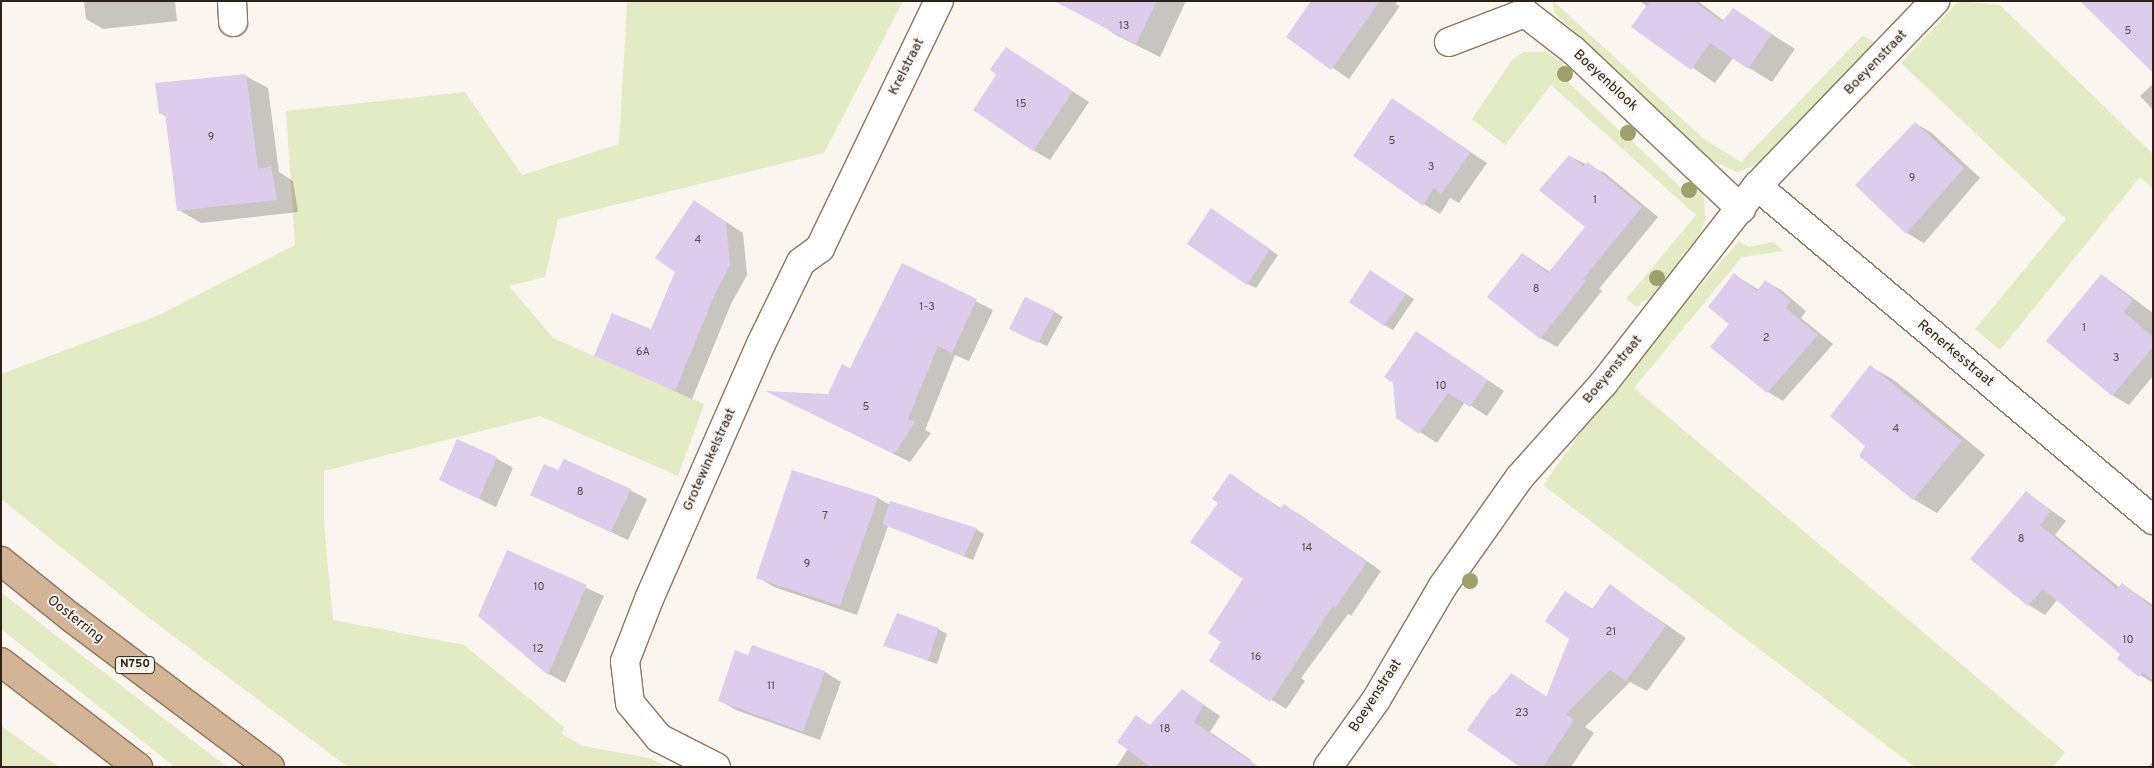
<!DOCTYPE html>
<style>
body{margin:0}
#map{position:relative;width:2154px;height:768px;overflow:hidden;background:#fbf5f0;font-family:Overpass,sans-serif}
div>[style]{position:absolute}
.green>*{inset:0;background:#e3ebc5}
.shadow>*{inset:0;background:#0003}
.building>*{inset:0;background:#ddccec}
.roads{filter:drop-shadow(1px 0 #8e755c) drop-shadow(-1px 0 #8e755c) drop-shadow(0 1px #8e755c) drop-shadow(0 -1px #8e755c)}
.minor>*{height:28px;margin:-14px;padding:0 14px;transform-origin:14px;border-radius:14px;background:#fff}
.major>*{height:28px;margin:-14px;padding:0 14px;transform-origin:14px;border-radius:14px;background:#d3b497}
.trees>*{width:16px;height:16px;margin:-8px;border-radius:50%;background:#9ea16c}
span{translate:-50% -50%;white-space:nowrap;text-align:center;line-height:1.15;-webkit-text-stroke:4px #fbf5f0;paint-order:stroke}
.number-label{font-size:11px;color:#584c4d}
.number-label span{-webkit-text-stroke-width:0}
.shield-label span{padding:1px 4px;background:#fbf5f0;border:1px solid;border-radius:4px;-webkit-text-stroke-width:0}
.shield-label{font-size:12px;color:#2c2218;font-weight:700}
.street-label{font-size:14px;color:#2c2218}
.frame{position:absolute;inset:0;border:2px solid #2c2218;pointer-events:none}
</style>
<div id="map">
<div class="green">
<i style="clip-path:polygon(627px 1px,903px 1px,824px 153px,558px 219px,545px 277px,509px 286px,553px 338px,704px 404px,678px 476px,540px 416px,324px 471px,324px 524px,333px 620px,464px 645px,564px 727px,562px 734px,583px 746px,649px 758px,668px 767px,348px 767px,148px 617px,1px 499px,1px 374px,157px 316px,295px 245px,286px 111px,465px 92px,522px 175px,619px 144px)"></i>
<i style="clip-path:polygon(1553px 1px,1704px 139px,1741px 162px,1862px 36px,1880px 44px,1765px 163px,1737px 172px,1710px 160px,1554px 13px)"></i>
<i style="clip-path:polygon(1959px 1px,2000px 5px,2153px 154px,2153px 189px,2140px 177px,2000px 350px,1975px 329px,2066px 219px,1901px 63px)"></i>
<i style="clip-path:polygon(1524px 52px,1547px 52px,1564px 64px,1573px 74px,1568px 82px,1620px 131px,1627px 123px,1636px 132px,1629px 138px,1682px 189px,1691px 180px,1699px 188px,1704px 198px,1705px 220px,1698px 237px,1682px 255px,1677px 274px,1658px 297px,1643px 301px,1637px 307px,1626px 299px,1696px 215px,1551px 85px,1505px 145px,1472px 119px,1512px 60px)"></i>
<i style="clip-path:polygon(1739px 241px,1749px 247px,1773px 242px,1784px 251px,1742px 257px,1634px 388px,2065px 752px,2053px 767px,1915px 767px,1543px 485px,1618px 381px)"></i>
<i style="clip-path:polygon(1px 592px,45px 627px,227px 767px,175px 767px,1px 629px)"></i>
<i style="clip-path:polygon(1px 726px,59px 767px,1px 767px)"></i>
</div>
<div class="shadow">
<i style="clip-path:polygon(84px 1px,175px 1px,177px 21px,103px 29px,86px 19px)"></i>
<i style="clip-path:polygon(1066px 1px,1186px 1px,1160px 57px,1116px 35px)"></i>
<i style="clip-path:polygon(1313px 1px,1397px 1px,1396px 4px,1400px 6px,1349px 79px,1288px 37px)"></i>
<i style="clip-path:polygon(1640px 1px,1698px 1px,1724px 21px,1734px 10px,1795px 49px,1772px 82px,1733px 58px,1715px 83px,1633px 27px,1648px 7px)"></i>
<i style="clip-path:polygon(1006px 48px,1089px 102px,1050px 160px,1033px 150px,997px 74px)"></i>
<i style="clip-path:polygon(246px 76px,268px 88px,279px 172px,293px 181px,298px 212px,201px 223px,179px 210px,167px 117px,160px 113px)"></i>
<i style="clip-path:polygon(2153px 84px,2153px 110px,2140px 96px)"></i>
<i style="clip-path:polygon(1393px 100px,1487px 163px,1459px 203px,1450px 198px,1440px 214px,1424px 204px)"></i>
<i style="clip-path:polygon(1915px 123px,1932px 133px,1980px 178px,1924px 243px,1907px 233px,1857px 185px)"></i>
<i style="clip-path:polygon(1569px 156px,1605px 173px,1658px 217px,1599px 289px,1602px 291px,1557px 347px,1541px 338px,1523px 254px,1550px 272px,1587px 227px)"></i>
<i style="clip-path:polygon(694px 201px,743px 233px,747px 275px,731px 304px,692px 399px,595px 355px,651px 331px,677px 272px)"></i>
<i style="clip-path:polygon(1220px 215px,1278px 255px,1256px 288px,1248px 284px)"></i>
<i style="clip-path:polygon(902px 264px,993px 310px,969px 361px,955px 355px,925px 430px,931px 433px,910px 462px,770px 392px,829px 395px,851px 369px)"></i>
<i style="clip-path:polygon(1735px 275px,1759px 290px,1765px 281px,1781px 290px,1806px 311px,1801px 318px,1833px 344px,1783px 401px,1768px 392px,1731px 323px)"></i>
<i style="clip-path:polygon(2102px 275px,2153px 313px,2153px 376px,2129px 405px,2112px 395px)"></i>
<i style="clip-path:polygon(1379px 277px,1414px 299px,1393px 330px,1384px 325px)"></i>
<i style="clip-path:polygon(1055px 312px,1063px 317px,1047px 346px,1019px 333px)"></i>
<i style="clip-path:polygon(1433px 343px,1504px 391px,1487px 416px,1465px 402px,1437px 443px,1397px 417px)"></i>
<i style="clip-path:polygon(1871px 367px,1894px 380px,1985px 455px,1937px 513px,1913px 499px,1867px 446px)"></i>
<i style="clip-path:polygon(496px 458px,513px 468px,496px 507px,440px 480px)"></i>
<i style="clip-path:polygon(793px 472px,878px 498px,890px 505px,976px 529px,984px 534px,973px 560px,888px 526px,857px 615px,774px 587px,758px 577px)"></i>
<i style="clip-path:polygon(1230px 475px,1282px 509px,1284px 506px,1299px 514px,1381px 571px,1351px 616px,1348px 614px,1301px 678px,1305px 681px,1286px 709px,1211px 661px,1223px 642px,1245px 579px,1220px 503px)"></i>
<i style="clip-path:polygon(630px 490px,647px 499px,628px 540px,531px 495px)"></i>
<i style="clip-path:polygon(2026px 492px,2066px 521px,2055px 535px,2120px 588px,2122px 584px,2153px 605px,2153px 683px,2140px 675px,2122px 654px,2057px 600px,2045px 615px,2029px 605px)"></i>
<i style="clip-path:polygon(508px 552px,604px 596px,565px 683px,549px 674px,479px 616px)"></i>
<i style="clip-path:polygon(1610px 586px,1686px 638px,1647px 691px,1630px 682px,1585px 727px,1594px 733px,1571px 767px,1522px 767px,1495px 696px,1512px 674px,1547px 697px,1571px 639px,1566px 593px,1593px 609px)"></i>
<i style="clip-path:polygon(938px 629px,947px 634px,937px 664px,885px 645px)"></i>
<i style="clip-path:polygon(753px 647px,825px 672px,841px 682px,820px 740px,736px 710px,719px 700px)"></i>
<i style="clip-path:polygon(1182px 690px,1220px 716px,1210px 732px,1251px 760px,1246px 767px,1116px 767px,1128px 749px)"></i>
<i style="clip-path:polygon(2152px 762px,2153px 767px,2148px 767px)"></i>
</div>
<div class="building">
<i style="clip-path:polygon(1054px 1px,1157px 1px,1136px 44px)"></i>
<i style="clip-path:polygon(1311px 1px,1380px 1px,1331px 70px,1286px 37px)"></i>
<i style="clip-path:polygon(1650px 1px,1694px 1px,1722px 22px,1733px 8px,1772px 34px,1748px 69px,1710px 43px,1691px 70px,1631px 27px)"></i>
<i style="clip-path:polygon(2080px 1px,2153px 1px,2153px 73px)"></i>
<i style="clip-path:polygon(1006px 47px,1073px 91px,1033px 151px,973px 110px,996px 75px,990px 69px)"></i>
<i style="clip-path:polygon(246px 74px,258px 169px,271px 166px,277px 200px,177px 211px,165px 113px,159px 114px,155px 83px)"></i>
<i style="clip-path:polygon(1392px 98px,1471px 152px,1441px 194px,1434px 188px,1423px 206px,1353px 156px)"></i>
<i style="clip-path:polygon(1915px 122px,1964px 168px,1906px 234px,1855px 185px)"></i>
<i style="clip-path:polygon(1569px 155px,1583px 166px,1588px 162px,1642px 207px,1583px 279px,1586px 281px,1540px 339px,1487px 297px,1522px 253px,1548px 273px,1585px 227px,1539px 190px)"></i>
<i style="clip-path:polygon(694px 200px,726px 222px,730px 265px,715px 294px,675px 391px,594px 356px,612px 313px,651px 329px,675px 272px,655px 258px)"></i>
<i style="clip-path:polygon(1211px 208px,1270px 249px,1247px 285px,1187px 244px)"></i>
<i style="clip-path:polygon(902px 263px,977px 299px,952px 353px,938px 346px,908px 419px,915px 422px,896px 452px,892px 453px,765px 391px,828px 394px,842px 364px,850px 368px)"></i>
<i style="clip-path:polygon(1370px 270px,1406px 294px,1384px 326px,1349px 302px)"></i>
<i style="clip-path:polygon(1734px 273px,1757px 291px,1765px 280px,1791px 301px,1786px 308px,1818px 335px,1767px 393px,1710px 347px,1729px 324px,1708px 307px)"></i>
<i style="clip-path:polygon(2101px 274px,2133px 300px,2124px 312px,2153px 337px,2153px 347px,2112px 396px,2046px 341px)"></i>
<i style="clip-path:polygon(1025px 297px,1055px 311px,1038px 343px,1009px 329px)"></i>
<i style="clip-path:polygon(1416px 331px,1488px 380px,1470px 407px,1448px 393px,1419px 434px,1396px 418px,1393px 383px,1384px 377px)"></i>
<i style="clip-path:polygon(1870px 365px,1962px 441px,1913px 500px,1859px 456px,1865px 446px,1830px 416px)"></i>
<i style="clip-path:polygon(457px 439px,497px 457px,479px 499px,439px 480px)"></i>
<i style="clip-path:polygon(564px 459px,631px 489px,611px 532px,530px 495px,544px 464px,558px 470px)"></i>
<i style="clip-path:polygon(792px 470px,878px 497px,840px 606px,756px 578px)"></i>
<i style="clip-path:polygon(1230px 473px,1280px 509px,1284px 504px,1367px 562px,1335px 608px,1333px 606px,1270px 702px,1209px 661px,1221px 642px,1208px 633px,1243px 579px,1190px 542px,1218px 503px,1212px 499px)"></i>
<i style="clip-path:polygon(2026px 491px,2051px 511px,2040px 525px,2117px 589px,2122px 583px,2153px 608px,2153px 681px,2143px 672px,2139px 677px,2117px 659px,2120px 654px,2043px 589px,2028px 606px,1970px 559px)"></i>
<i style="clip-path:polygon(890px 501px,977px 528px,964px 556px,882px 524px)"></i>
<i style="clip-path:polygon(507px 550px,587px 585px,548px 675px,478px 616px)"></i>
<i style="clip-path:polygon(1610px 584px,1666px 626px,1626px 681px,1610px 670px,1566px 714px,1574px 720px,1543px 767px,1520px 767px,1467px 730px,1492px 694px,1494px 695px,1511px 673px,1546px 697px,1569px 639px,1545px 621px,1565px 591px,1592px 609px)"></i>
<i style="clip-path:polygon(897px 613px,939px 628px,928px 660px,883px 646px)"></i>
<i style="clip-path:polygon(752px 645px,825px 671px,803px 732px,718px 701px,735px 650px,748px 655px)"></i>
<i style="clip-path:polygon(1182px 689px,1204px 705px,1194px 722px,1259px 767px,1151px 767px,1117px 742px,1136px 715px,1150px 725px)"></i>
</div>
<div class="roads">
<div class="minor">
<i style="left:232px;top:1px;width:21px;rotate:87deg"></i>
<i style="left:1449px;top:42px;width:81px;rotate:-20.9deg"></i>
<i style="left:1525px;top:13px;width:62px;rotate:37.8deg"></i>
<i style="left:1574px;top:51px;width:230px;rotate:43.4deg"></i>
<i style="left:1757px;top:186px;width:518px;rotate:40.15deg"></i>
<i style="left:716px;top:767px;width:64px;rotate:-153deg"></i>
<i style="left:659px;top:738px;width:45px;rotate:-129.6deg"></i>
<i style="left:630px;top:703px;width:42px;rotate:-96.8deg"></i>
<i style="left:625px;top:661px;width:66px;rotate:-68.8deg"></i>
<i style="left:649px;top:599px;width:279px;rotate:-66.3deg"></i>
<i style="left:761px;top:344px;width:91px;rotate:-64deg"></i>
<i style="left:801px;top:262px;width:24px;rotate:-36deg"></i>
<i style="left:820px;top:248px;width:274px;rotate:-64.3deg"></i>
<i style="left:1328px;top:767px;width:82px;rotate:-54.4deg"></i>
<i style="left:1376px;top:700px;width:132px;rotate:-59.6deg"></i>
<i style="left:1443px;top:586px;width:133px;rotate:-54.8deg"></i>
<i style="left:1520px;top:477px;width:125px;rotate:-48.3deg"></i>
<i style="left:1603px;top:384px;width:251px;rotate:-52.1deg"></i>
<i style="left:1757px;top:186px;width:257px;rotate:-46.1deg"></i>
</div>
<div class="major">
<i style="left:1px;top:561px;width:91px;rotate:38.8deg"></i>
<i style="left:72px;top:618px;width:248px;rotate:37deg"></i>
<i style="left:1px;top:662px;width:173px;rotate:37.5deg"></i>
</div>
</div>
<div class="trees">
<i style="left:1565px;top:74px"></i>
<i style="left:1628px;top:133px"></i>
<i style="left:1689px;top:190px"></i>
<i style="left:1657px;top:278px"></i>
<i style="left:1470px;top:581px"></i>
</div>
<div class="number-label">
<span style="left:1124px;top:26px">13</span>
<span style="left:2128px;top:31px">5</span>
<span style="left:1021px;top:104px">15</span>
<span style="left:211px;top:137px">9</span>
<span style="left:1392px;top:141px">5</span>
<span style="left:1431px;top:167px">3</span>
<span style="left:1912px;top:178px">9</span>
<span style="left:1595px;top:200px">1</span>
<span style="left:698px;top:240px">4</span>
<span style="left:1536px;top:289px">8</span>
<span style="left:927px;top:307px">1-3</span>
<span style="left:2084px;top:328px">1</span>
<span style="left:1766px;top:338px">2</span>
<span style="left:643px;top:352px">6A</span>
<span style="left:2116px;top:358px">3</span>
<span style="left:1441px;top:386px">10</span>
<span style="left:866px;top:407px">5</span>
<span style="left:1896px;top:429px">4</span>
<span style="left:580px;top:492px">8</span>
<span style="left:825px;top:516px">7</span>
<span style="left:2021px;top:539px">8</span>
<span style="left:1307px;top:548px">14</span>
<span style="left:807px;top:564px">9</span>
<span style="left:539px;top:587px">10</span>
<span style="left:1611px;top:632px">21</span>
<span style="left:2128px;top:640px">10</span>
<span style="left:538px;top:649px">12</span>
<span style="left:1256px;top:657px">16</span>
<span style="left:771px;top:686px">11</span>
<span style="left:1522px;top:713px">23</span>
<span style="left:1165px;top:729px">18</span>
</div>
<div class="shield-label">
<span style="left:135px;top:665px">N750</span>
</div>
<div class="street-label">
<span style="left:1876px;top:63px;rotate:-46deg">Boeyenstraat</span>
<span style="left:907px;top:67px;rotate:-63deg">Krelstraat</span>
<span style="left:1605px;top:81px;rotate:43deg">Boeyenblook</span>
<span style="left:1955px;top:354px;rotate:40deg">Renerkesstraat</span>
<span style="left:1613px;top:370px;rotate:-50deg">Boeyenstraat</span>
<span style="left:710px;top:460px;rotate:-66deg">Grotewinkelstraat</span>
<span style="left:75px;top:620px;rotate:38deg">Oosterring</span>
<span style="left:1376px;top:696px;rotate:-57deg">Boeyenstraat</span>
</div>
<div class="frame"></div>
</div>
